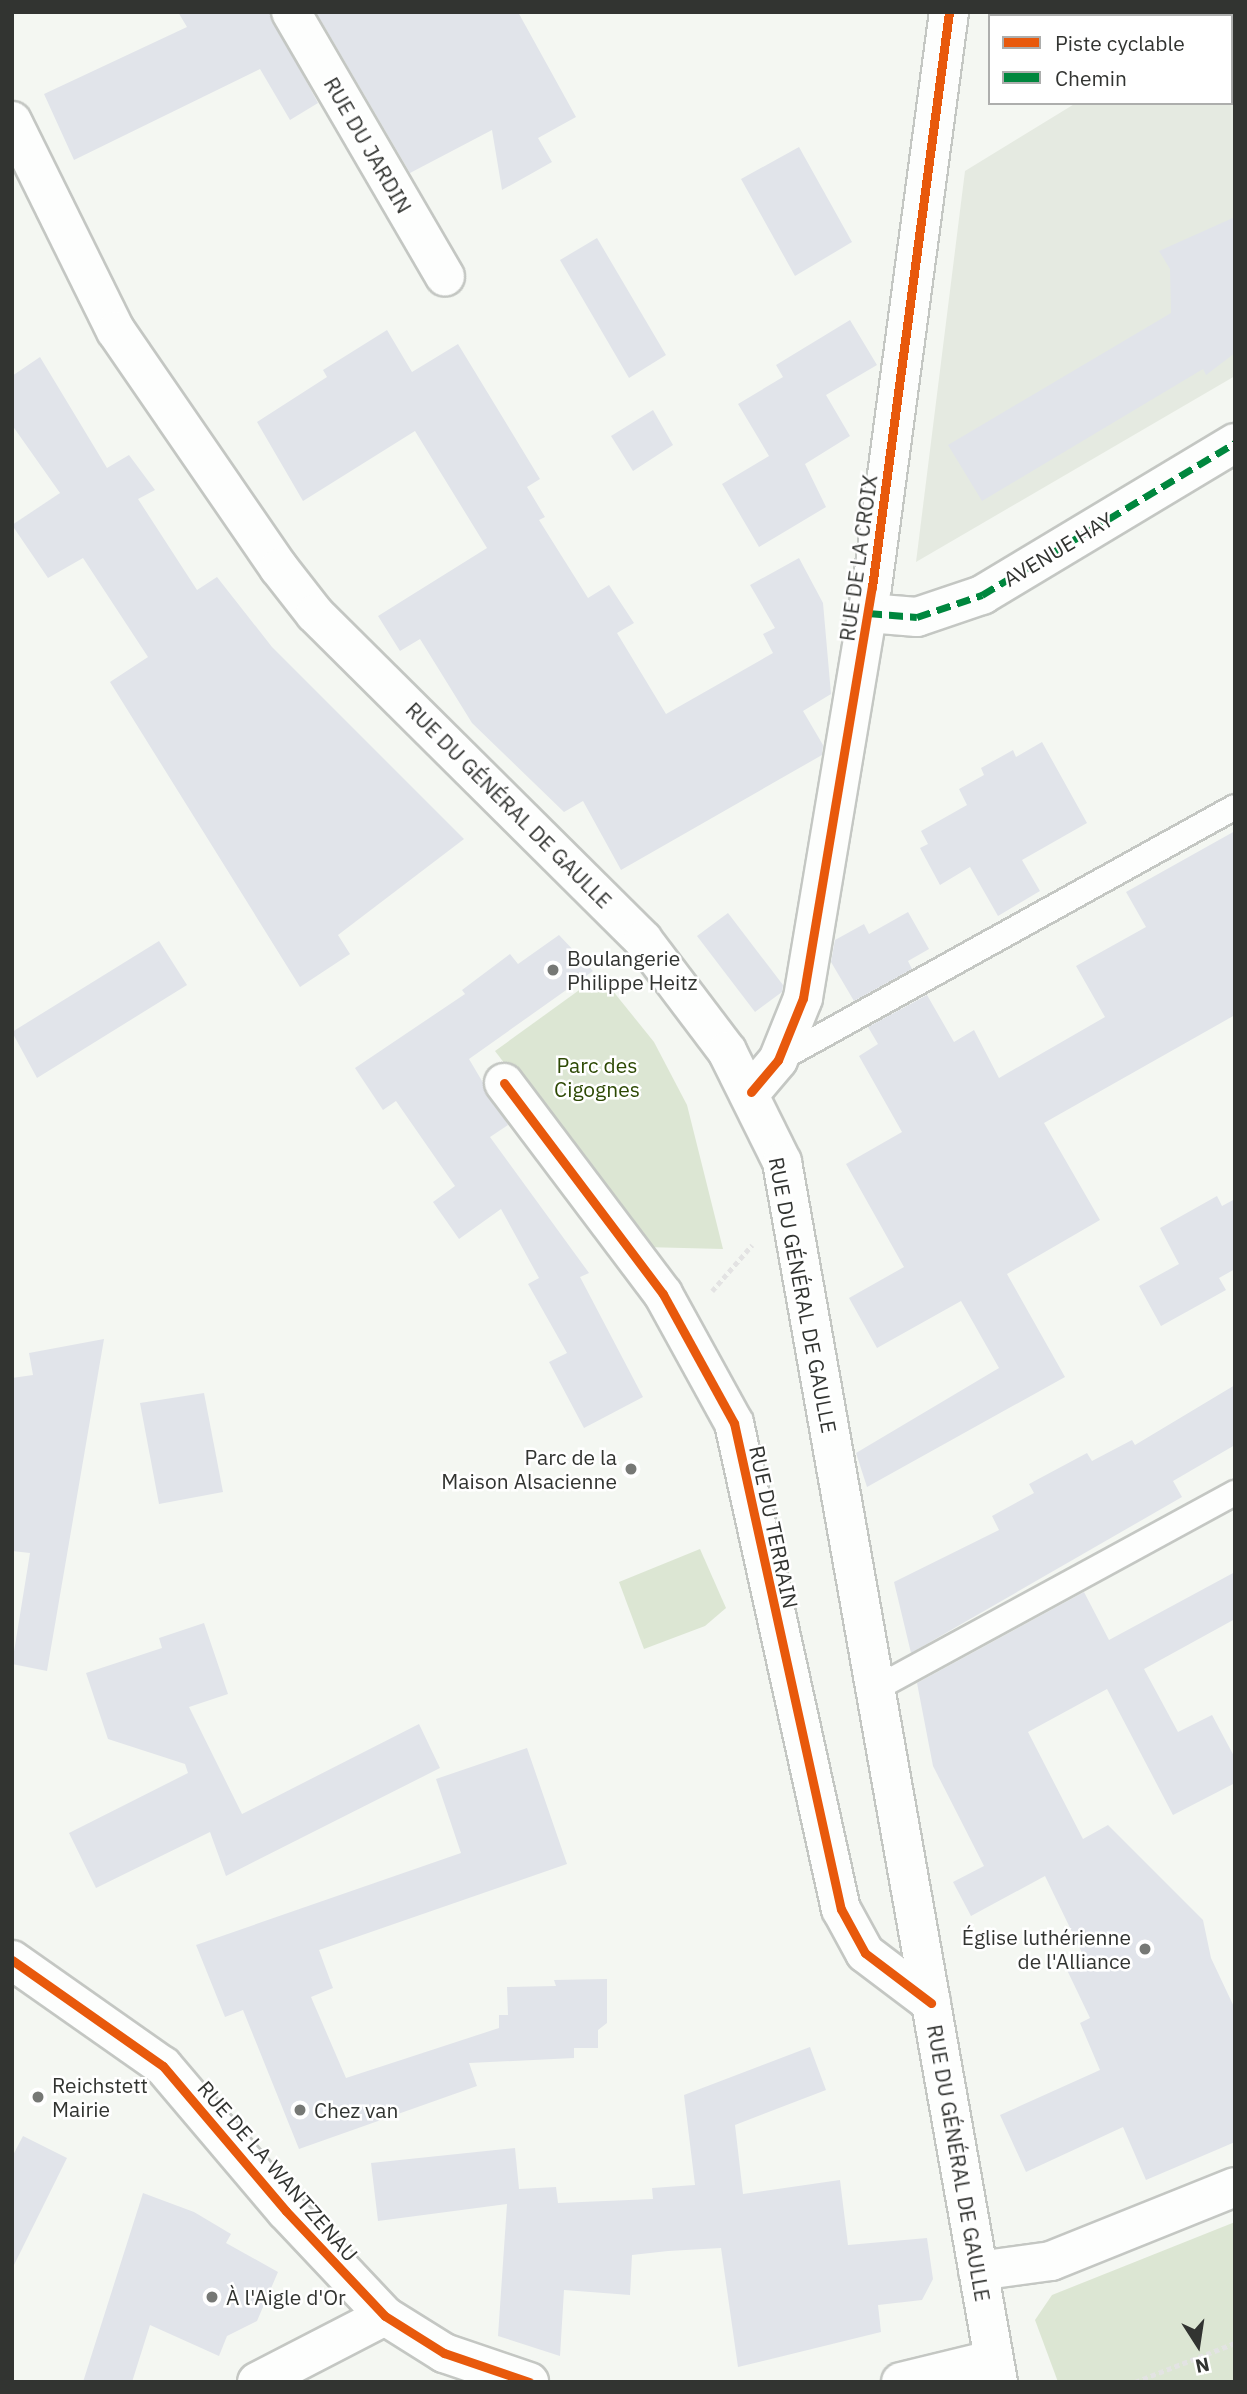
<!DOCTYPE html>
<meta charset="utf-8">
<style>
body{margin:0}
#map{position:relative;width:1247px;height:2394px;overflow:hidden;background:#f4f7f2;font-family:"IBM Plex Sans",sans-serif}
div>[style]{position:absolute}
.built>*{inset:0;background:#e5eae1}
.green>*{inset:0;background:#dce6d3}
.building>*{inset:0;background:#e1e4ea}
.path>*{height:4.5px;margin-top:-2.25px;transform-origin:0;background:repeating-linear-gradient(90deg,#e3e3e3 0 5px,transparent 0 8.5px)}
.roads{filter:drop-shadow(2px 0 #c4c7c3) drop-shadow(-2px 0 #c4c7c3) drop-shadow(0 2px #c4c7c3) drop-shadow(0 -2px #c4c7c3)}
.lane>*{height:24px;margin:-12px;padding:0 12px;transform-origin:12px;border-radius:12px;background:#fdfefd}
.street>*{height:38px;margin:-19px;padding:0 19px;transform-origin:19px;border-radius:19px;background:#fdfefd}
.secondary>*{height:38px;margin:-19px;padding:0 19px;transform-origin:19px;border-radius:19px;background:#fdfefd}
.quiet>*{height:7px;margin-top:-3.5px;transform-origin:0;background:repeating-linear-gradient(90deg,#00873e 0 14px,transparent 0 21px)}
.cycleway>*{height:9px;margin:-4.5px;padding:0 4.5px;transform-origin:4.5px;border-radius:4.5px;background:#e8590c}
.dots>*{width:19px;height:19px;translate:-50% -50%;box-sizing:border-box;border:4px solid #fff;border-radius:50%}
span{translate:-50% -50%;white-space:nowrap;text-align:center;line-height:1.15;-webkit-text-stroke:5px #fff;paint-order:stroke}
.street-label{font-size:21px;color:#323431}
.poi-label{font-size:21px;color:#323431}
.left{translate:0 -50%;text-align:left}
.right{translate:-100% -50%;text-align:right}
.park-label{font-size:21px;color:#2d4904}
.frame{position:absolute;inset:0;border:14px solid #323431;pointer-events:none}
.legend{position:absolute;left:988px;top:14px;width:245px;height:91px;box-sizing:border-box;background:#fff;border:2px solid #adaead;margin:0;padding:9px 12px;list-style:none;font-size:21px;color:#323431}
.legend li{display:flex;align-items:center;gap:14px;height:35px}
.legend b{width:35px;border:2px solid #adaead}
.north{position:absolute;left:1163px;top:2310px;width:70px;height:70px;-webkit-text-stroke:5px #fff;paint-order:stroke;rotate:168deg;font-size:19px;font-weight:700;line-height:28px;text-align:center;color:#323431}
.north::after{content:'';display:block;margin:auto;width:24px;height:32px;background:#323431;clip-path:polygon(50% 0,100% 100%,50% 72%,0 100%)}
</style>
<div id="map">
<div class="built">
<i style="clip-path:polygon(1225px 12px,1235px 12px,1235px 376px,916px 562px,965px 171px,1076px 103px,1231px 103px,1231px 16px,1219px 16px)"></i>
</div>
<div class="green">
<i style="clip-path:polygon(600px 975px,654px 1042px,687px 1105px,723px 1249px,644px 1247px,495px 1051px)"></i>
<i style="clip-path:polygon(700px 1549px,726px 1608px,705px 1626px,644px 1649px,619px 1582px)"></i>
<i style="clip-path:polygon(1235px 2222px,1235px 2382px,1058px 2382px,1035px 2320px,1052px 2295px)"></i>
</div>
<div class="building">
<i style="clip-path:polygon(178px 12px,269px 12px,318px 103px,290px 120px,260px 69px,74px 160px,44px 94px,187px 27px)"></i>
<i style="clip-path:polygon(316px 12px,518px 12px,576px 117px,538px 138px,552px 162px,502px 190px,492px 130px,410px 173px)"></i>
<i style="clip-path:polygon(799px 147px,852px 242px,795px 276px,741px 179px)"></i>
<i style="clip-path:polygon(1235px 217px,1235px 353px,1206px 375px,1203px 369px,982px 501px,948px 445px,1171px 313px,1170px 269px,1159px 251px)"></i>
<i style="clip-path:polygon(597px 238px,666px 355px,629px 378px,560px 260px)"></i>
<i style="clip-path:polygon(850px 320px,877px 365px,826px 395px,850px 436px,805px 464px,826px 507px,759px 547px,722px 484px,769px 456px,738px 404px,783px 377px,776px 365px)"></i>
<i style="clip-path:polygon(387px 330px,412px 372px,458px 344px,540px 479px,527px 487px,545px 517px,539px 520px,588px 598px,609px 585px,634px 623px,617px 633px,666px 714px,773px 653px,763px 634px,775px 628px,750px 585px,799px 558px,823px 603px,831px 694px,803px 711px,823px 745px,822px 755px,621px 870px,583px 801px,564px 812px,472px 723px,420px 639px,400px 651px,378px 616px,487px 548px,415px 431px,303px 501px,257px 422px,327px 377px,323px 370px)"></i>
<i style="clip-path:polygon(40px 357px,107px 468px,129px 455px,155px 490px,138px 499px,197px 590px,217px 577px,272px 647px,464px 839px,338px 935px,350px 954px,300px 987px,110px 682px,148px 657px,83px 558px,48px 578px,12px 525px,60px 493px,12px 425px,12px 376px)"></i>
<i style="clip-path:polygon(653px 410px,673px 445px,633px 471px,611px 436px)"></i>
<i style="clip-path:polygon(1042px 742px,1087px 823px,1022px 860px,1040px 891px,998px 916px,970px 867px,940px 885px,920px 848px,928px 844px,921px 831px,967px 805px,959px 789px,984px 775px,981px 768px,1013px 750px,1016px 757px)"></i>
<i style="clip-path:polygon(1235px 831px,1235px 1015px,1044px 1123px,1100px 1220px,1007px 1274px,1065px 1377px,867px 1487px,856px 1453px,999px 1368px,961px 1301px,877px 1348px,849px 1298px,904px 1267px,846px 1164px,902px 1132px,859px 1056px,878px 1044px,868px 1027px,927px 995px,954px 1042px,974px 1030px,999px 1078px,1105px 1017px,1076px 966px,1146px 927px,1126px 892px)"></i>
<i style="clip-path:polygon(908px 912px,929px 949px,908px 961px,912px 969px,854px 1001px,831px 962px,835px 940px,864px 924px,869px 934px)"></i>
<i style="clip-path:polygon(728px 913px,783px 985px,782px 992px,755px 1012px,697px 936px)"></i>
<i style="clip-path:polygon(559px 935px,593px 971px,469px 1059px,508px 1125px,490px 1137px,589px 1273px,580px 1277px,643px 1397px,584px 1428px,549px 1362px,567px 1353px,528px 1284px,539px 1278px,501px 1209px,459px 1239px,433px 1202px,455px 1186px,396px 1101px,383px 1110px,355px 1068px,465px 994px,462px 990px,510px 954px,518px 964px)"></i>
<i style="clip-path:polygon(159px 941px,187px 985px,37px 1078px,12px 1032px)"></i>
<i style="clip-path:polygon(1217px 1196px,1222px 1206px,1235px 1199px,1235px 1269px,1219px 1278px,1226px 1290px,1161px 1326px,1139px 1286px,1179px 1264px,1160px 1228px)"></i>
<i style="clip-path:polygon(104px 1339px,47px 1671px,12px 1664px,30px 1553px,12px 1551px,12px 1378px,33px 1375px,29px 1353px)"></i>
<i style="clip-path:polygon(1235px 1385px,1235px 1445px,1173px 1481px,1182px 1497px,911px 1653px,894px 1582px,999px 1530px,992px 1516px,1034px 1493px,1029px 1484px,1087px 1453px,1092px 1461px,1132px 1440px,1135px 1445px)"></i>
<i style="clip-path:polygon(204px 1393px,223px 1492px,159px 1504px,140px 1403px)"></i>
<i style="clip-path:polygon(1235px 1572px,1235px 1619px,1144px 1669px,1178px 1732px,1212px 1715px,1235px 1758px,1235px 1783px,1173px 1815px,1107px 1689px,1028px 1732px,1083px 1839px,1108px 1825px,1203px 1920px,1211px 1958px,1235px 2009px,1235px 2142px,1146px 2180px,1123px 2127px,1026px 2172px,1000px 2115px,1100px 2070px,1080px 2023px,1090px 2018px,1067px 1970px,1086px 1961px,1045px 1876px,971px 1916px,953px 1882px,984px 1866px,933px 1766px,917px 1683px,1084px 1592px,1109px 1640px)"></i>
<i style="clip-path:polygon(204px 1623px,228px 1694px,189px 1707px,242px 1814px,419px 1724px,440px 1768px,226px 1876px,210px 1832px,96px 1888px,69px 1833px,188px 1773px,185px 1764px,108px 1739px,86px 1673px,162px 1648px,159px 1638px)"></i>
<i style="clip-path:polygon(527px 1748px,567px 1864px,319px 1950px,333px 1988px,311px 1997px,346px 2078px,499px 2028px,499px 2015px,508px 2015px,507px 1987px,556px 1986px,554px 1980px,607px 1979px,607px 2023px,598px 2030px,598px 2048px,574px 2048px,574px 2058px,469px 2063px,477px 2086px,299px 2149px,243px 2010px,225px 2017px,196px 1945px,461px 1853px,436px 1779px)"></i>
<i style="clip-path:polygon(810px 2047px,826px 2090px,735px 2125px,743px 2194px,840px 2180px,848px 2245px,927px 2238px,933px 2279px,922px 2300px,878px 2305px,881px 2332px,738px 2367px,721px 2248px,668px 2251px,632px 2255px,630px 2295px,564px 2290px,560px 2356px,498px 2336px,507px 2204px,378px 2221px,371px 2163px,515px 2148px,519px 2189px,556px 2187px,558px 2203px,653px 2199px,652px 2188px,695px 2185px,684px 2095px)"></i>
<i style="clip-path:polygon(23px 2136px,67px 2158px,12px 2269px,12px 2157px)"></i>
<i style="clip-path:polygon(143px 2193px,194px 2212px,231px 2234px,226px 2243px,278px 2272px,257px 2321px,227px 2336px,219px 2356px,150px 2325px,132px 2382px,83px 2382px)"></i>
</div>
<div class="path">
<i style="left:712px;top:1291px;width:61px;rotate:-49deg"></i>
<i style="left:1135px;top:2382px;width:107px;rotate:-21.3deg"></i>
</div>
<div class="roads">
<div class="lane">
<i style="left:778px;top:1060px;width:522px;rotate:-28.97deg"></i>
<i style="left:875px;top:1689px;width:410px;rotate:-28.6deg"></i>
</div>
<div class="street">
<i style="left:291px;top:12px;width:306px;rotate:59.8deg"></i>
<i style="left:868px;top:613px;width:49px;rotate:4.7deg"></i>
<i style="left:917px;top:617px;width:69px;rotate:-18.7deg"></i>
<i style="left:982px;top:595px;width:295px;rotate:-31deg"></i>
<i style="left:504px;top:1083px;width:264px;rotate:53deg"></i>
<i style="left:663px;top:1294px;width:147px;rotate:61.2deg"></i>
<i style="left:734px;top:1423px;width:498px;rotate:77.6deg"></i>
<i style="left:841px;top:1909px;width:50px;rotate:61.4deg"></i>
<i style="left:865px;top:1953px;width:83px;rotate:37.1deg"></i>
<i style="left:751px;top:1092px;width:42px;rotate:-49.8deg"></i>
<i style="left:778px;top:1060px;width:67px;rotate:-68deg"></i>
<i style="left:803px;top:998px;width:417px;rotate:-80.5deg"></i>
<i style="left:872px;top:587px;width:580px;rotate:-82.37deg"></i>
<i style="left:12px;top:1960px;width:184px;rotate:35.1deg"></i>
<i style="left:163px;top:2066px;width:190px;rotate:49.7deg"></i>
<i style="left:286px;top:2211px;width:144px;rotate:46.7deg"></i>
<i style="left:385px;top:2316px;width:70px;rotate:32.1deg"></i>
<i style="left:444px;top:2353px;width:90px;rotate:18.8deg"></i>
<i style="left:978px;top:2271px;width:74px;rotate:-7.8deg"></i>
<i style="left:1051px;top:2261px;width:198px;rotate:-21.9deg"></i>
<i style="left:257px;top:2382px;width:144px;rotate:-27.3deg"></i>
<i style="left:901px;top:2382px;width:93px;rotate:-13.7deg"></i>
</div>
<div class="secondary">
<i style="left:12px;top:121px;width:234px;rotate:63.7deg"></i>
<i style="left:116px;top:331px;width:288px;rotate:55.5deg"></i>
<i style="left:279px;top:568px;width:58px;rotate:52deg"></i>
<i style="left:315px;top:614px;width:462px;rotate:44.8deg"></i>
<i style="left:643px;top:940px;width:139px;rotate:52.9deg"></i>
<i style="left:727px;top:1051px;width:124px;rotate:63.6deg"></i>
<i style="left:782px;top:1162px;width:1239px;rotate:79.96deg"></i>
</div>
</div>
<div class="quiet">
<i style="left:868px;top:613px;width:49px;rotate:4.7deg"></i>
<i style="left:917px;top:617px;width:69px;rotate:-18.7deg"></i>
<i style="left:982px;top:595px;width:295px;rotate:-31deg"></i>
</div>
<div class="cycleway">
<i style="left:504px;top:1083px;width:264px;rotate:53deg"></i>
<i style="left:663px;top:1294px;width:147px;rotate:61.2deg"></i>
<i style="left:734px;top:1423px;width:498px;rotate:77.6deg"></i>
<i style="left:841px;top:1909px;width:50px;rotate:61.4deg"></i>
<i style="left:865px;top:1953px;width:83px;rotate:37.1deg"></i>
<i style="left:751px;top:1092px;width:42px;rotate:-49.8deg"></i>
<i style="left:778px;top:1060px;width:67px;rotate:-68deg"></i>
<i style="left:803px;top:998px;width:417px;rotate:-80.5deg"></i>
<i style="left:872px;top:587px;width:580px;rotate:-82.37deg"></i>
<i style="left:12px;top:1960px;width:184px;rotate:35.1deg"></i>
<i style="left:163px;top:2066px;width:190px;rotate:49.7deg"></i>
<i style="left:286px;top:2211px;width:144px;rotate:46.7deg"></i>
<i style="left:385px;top:2316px;width:70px;rotate:32.1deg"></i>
<i style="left:444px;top:2353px;width:90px;rotate:18.8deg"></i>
</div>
<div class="dots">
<i style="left:553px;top:970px;background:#767875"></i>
<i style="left:631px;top:1469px;background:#767875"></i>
<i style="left:1145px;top:1949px;background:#767875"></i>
<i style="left:38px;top:2097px;background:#767875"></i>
<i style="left:300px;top:2110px;background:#767875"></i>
<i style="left:212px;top:2297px;background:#767875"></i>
</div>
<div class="street-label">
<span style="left:368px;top:145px;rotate:60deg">RUE DU JARDIN</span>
<span style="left:1058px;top:549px;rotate:-31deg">AVENUE HAY</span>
<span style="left:858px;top:558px;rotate:-82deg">RUE DE LA CROIX</span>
<span style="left:509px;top:805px;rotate:45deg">RUE DU GÉNÉRAL DE GAULLE</span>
<span style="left:803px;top:1295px;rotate:79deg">RUE DU GÉNÉRAL DE GAULLE</span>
<span style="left:774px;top:1527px;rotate:78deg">RUE DU TERRAIN</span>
<span style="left:959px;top:2163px;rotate:80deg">RUE DU GÉNÉRAL DE GAULLE</span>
<span style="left:278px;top:2171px;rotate:49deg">RUE DE LA WANTZENAU</span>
</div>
<div class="poi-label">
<span class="left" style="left:567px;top:970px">Boulangerie<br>Philippe Heitz</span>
<span class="right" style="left:617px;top:1469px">Parc de la<br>Maison Alsacienne</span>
<span class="right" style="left:1131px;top:1949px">Église luthérienne<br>de l'Alliance</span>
<span class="left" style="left:52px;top:2097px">Reichstett<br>Mairie</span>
<span class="left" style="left:314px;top:2110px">Chez van</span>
<span class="left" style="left:226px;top:2297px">À l'Aigle d'Or</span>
</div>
<div class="park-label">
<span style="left:597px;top:1077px">Parc des<br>Cigognes</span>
</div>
<div class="frame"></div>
<ul class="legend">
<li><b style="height:9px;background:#e8590c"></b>Piste cyclable</li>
<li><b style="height:9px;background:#00873e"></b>Chemin</li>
</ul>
<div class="north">N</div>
</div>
